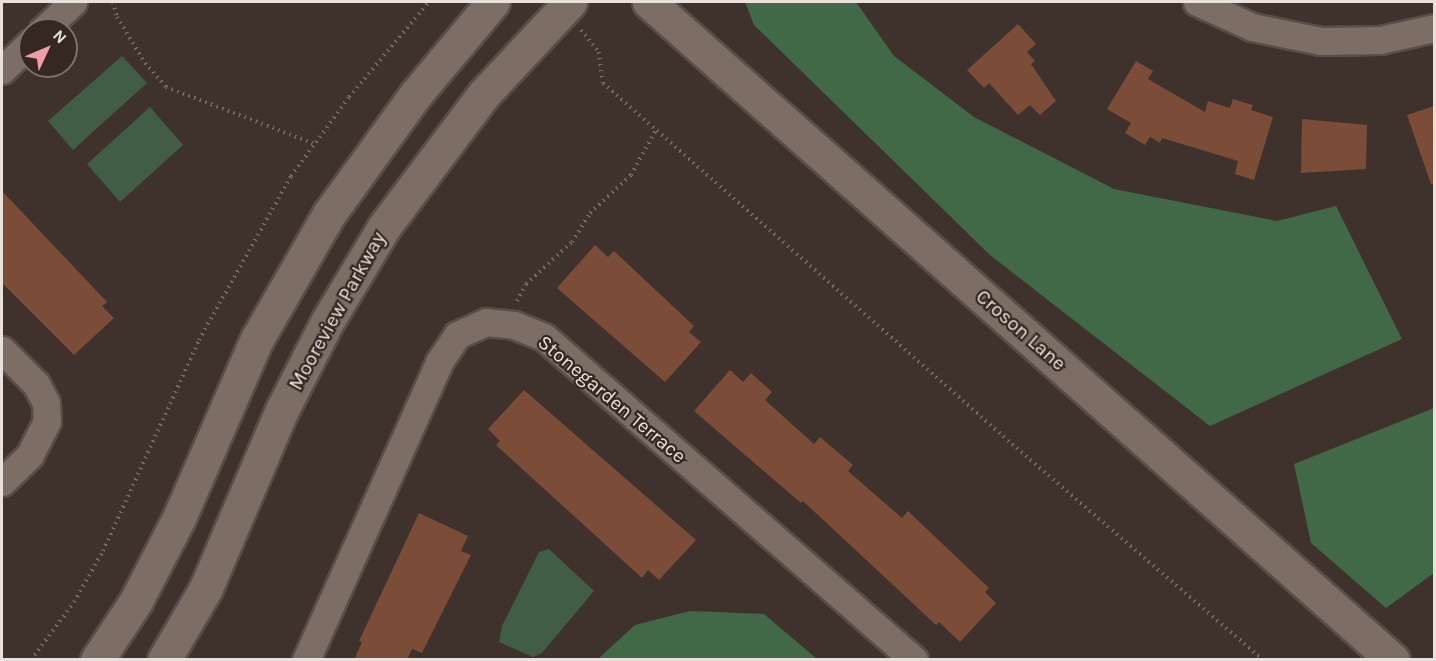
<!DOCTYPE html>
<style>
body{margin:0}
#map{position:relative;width:1436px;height:661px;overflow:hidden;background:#3f312b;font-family:Karla,sans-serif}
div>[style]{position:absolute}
.green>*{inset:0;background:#425d46}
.forest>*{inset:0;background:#416947}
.building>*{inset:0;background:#7b4d38}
.path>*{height:4px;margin-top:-2px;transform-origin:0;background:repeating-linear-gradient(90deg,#786c67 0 1.5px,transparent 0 6px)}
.roads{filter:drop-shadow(2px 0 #594d48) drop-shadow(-2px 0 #594d48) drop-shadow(0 2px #594d48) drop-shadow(0 -2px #594d48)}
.street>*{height:27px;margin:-13.5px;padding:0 13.5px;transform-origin:13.5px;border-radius:13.5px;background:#7c6d65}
.secondary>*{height:33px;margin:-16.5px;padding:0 16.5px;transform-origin:16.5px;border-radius:16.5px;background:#7c6d65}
span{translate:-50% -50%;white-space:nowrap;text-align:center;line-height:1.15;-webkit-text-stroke:4.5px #352721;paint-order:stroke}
.street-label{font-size:20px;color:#eae1dd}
.frame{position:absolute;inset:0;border:3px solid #eae1dd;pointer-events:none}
.north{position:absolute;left:18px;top:18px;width:60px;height:60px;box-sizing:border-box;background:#352721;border:2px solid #7d716c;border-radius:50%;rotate:46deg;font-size:16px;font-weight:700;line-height:24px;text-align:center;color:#eae1dd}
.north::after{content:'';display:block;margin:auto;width:21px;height:27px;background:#f39aa8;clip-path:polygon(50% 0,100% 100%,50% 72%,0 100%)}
</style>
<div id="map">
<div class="green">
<i style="clip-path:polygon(122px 56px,147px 83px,73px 150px,48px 121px)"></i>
<i style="clip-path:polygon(150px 107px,183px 145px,120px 202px,87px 164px)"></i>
<i style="clip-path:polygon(549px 549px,594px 591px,542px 653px,533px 657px,499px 642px,502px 626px,539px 552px)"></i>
</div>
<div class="forest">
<i style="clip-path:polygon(745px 2px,856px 2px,894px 56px,974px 117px,1114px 189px,1277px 221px,1336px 206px,1402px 339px,1210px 426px,990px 255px,754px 25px)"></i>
<i style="clip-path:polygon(1434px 408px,1434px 573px,1386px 608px,1311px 543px,1294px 464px)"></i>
<i style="clip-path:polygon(690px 611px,764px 614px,817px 659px,598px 659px,635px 625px)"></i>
</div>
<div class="building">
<i style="clip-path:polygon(1018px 24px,1036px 44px,1027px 52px,1035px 61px,1031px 64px,1056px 101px,1040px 115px,1030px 105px,1018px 115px,989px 83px,984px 88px,967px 70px)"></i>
<i style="clip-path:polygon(1136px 61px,1153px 71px,1148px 79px,1205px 112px,1208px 101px,1230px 108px,1233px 99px,1253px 105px,1251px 110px,1273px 117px,1254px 180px,1235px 174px,1238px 161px,1162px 138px,1160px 143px,1150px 137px,1145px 145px,1125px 133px,1131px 123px,1107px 109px)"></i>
<i style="clip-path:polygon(1434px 106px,1434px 183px,1431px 184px,1407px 115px)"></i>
<i style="clip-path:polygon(1302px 119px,1367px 125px,1366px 169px,1301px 173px)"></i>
<i style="clip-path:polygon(2px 191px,107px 302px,102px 306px,114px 318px,74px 355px,2px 283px)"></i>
<i style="clip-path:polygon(595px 245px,608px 257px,614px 251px,694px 326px,689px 332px,701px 342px,665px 382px,557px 288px)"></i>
<i style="clip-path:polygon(730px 370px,743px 382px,751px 373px,772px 392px,765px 400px,814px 444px,820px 437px,853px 465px,848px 471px,902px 518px,908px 511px,989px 588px,985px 592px,996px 603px,960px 642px,939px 622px,936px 625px,803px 501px,801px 503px,694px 411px)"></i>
<i style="clip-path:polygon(524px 390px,696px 540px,659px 580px,648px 570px,642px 578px,496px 445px,500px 441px,488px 429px)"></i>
<i style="clip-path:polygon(419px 513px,468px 536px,461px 551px,471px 555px,422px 653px,412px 649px,407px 660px,354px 660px,362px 642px,359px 641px)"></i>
</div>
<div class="path">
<i style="left:113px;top:2px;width:16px;rotate:75deg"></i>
<i style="left:117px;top:17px;width:54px;rotate:58.7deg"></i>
<i style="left:145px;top:63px;width:32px;rotate:49deg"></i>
<i style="left:166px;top:87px;width:157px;rotate:20.9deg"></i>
<i style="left:581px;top:30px;width:28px;rotate:51deg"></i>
<i style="left:599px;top:52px;width:31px;rotate:83deg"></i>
<i style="left:603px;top:83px;width:546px;rotate:41.43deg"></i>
<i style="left:1012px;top:444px;width:331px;rotate:40.7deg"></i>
<i style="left:517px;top:301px;width:19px;rotate:-62deg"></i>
<i style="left:526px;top:284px;width:62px;rotate:-42.4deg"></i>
<i style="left:572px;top:242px;width:34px;rotate:-58deg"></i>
<i style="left:590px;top:213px;width:56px;rotate:-42.8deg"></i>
<i style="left:631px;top:175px;width:54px;rotate:-61deg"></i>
<i style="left:31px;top:660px;width:72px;rotate:-53.4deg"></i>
<i style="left:74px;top:602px;width:59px;rotate:-60.4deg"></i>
<i style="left:103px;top:551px;width:232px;rotate:-65.5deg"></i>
<i style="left:199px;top:340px;width:188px;rotate:-60.7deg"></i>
<i style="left:291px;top:176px;width:98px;rotate:-53.7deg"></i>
<i style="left:349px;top:97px;width:124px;rotate:-49.9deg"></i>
</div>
<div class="roads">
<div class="street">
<i style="left:1197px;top:2px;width:60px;rotate:24.4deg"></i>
<i style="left:1252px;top:27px;width:70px;rotate:11.5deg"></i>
<i style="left:1321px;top:41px;width:59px;rotate:-1deg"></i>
<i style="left:1380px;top:40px;width:55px;rotate:-12.5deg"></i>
<i style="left:43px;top:30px;width:41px;rotate:-43deg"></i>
<i style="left:2px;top:70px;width:39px;rotate:-44deg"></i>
<i style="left:2px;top:350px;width:48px;rotate:45deg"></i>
<i style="left:36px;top:384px;width:21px;rotate:62deg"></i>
<i style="left:46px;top:403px;width:18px;rotate:87deg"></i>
<i style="left:47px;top:421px;width:38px;rotate:117deg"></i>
<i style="left:30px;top:455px;width:39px;rotate:136deg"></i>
<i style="left:306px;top:660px;width:326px;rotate:-65.9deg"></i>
<i style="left:439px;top:362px;width:32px;rotate:-56deg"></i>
<i style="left:457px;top:335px;width:32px;rotate:-24deg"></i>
<i style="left:486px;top:322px;width:28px;rotate:6deg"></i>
<i style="left:514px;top:325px;width:32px;rotate:22deg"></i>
<i style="left:544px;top:337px;width:491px;rotate:41.1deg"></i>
</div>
<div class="secondary">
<i style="left:649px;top:2px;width:993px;rotate:41.49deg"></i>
<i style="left:97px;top:660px;width:71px;rotate:-56.5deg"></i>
<i style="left:136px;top:601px;width:93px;rotate:-62.6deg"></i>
<i style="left:179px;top:518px;width:195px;rotate:-66.5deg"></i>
<i style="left:257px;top:339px;width:144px;rotate:-60.1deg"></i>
<i style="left:329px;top:214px;width:148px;rotate:-54.1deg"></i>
<i style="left:416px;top:94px;width:120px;rotate:-50.1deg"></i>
<i style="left:164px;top:660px;width:83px;rotate:-59.7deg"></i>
<i style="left:206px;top:588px;width:194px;rotate:-66.9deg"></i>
<i style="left:282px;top:410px;width:99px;rotate:-62.9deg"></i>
<i style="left:327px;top:322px;width:111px;rotate:-59deg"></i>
<i style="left:384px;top:227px;width:166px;rotate:-53.1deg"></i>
<i style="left:484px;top:94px;width:126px;rotate:-46.9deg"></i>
</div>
</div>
<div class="street-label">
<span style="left:337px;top:311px;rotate:-61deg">Mooreview Parkway</span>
<span style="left:1021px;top:330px;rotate:41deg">Croson Lane</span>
<span style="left:612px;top:399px;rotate:40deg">Stonegarden Terrace</span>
</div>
<div class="frame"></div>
<div class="north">N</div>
</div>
